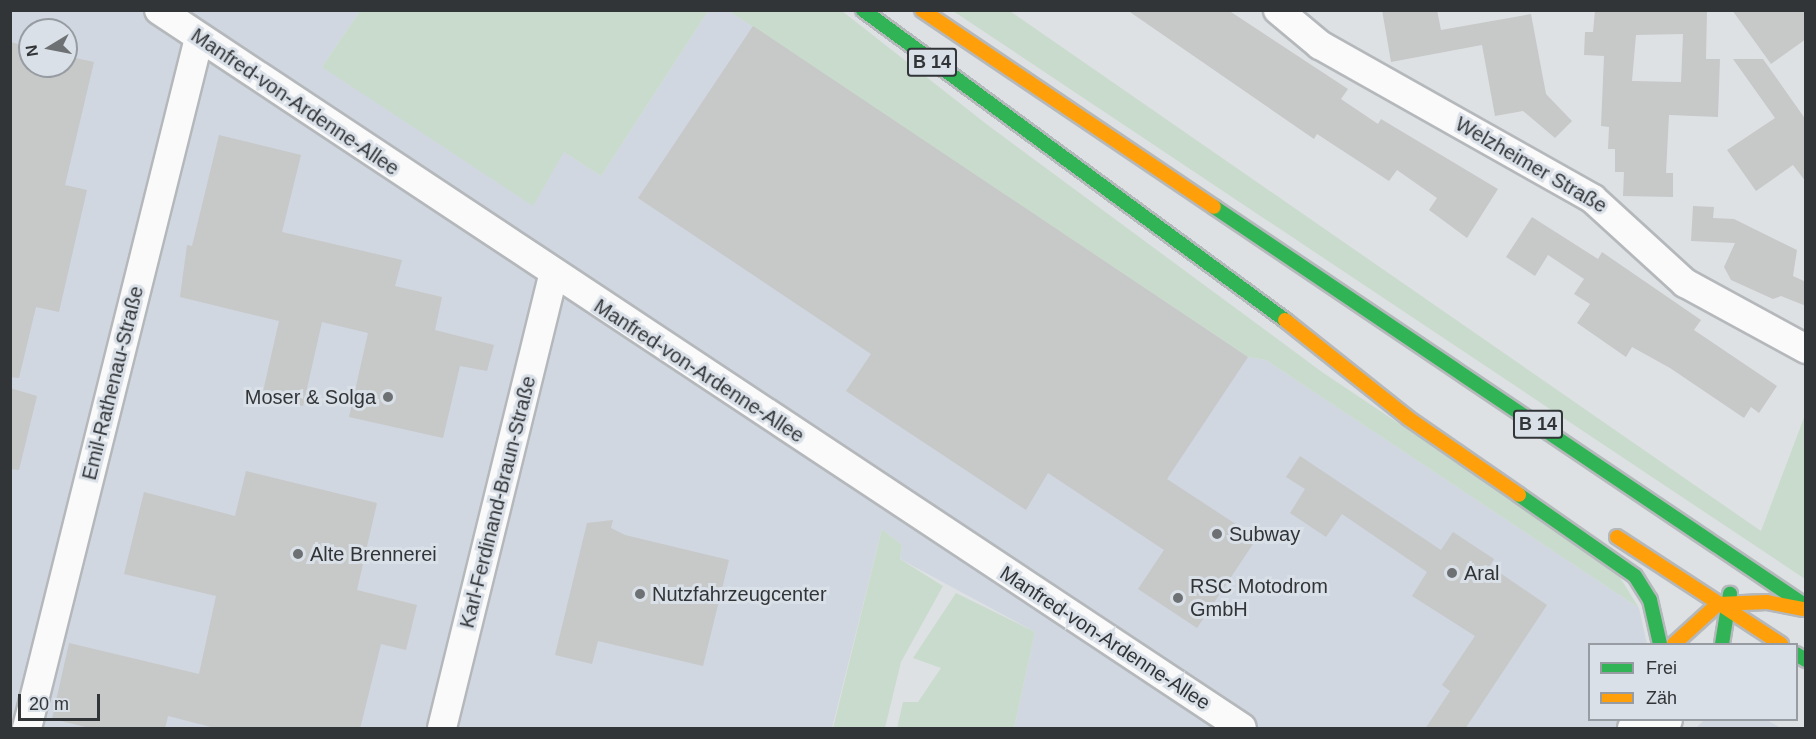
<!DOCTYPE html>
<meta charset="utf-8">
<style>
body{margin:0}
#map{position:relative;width:1816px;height:739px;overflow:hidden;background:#dee1e4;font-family:Arial,sans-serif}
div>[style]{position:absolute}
.built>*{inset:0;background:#d0d7e0}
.green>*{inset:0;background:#c9dbcd}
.building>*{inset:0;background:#c7c8c8}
.roads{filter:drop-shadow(2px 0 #b5b8bb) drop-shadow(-2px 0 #b5b8bb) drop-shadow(0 2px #b5b8bb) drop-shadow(0 -2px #b5b8bb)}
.street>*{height:28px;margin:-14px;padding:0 14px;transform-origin:14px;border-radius:14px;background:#fafafb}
.fast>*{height:14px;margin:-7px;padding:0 7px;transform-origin:7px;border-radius:7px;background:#30b455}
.slow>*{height:14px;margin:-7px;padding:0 7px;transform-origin:7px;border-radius:7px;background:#ff9f0a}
.dots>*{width:16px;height:16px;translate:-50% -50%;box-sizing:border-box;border:3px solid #dae0e8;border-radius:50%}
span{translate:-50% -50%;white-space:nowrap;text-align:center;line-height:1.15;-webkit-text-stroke:6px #dae0e8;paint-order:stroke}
.shield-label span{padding:2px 4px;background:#dae0e8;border:2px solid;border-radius:4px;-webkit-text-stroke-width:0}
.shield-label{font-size:18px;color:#323538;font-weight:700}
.street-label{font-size:20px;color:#323538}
.poi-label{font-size:20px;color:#323538}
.right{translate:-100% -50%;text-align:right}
.left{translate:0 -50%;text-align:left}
.frame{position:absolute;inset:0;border:12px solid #323538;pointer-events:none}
.legend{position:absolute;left:1588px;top:643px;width:210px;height:78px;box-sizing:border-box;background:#dae0e8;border:2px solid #979ca2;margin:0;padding:8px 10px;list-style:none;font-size:18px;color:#323538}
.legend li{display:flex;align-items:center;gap:12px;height:30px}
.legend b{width:30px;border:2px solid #979ca2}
.north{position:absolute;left:18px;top:18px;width:60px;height:60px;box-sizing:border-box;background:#dae0e8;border:2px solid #979ca2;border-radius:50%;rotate:260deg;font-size:16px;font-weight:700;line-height:24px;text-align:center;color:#323538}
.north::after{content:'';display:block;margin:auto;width:21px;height:27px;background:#6e7174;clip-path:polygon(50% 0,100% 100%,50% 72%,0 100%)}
.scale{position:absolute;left:18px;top:694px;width:82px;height:27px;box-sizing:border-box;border:3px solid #323538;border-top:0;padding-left:8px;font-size:18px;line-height:21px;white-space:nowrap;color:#323538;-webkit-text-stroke:4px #dae0e8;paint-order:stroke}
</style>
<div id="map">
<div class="built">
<i style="clip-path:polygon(evenodd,10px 11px,360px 11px,322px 67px,564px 152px,601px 176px,708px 11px,729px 11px,1248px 357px,1266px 360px,1639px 608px,1647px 644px,1590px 644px,1590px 720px,1623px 720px,1618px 728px,1014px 728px,1035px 632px,900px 559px,902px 545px,882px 529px,832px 728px,11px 728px,10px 11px,30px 30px,66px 30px,66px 66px,30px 66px,30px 30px)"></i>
<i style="clip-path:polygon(1704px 720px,1767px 720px,1781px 728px,1696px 728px)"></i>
</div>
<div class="green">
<i style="clip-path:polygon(360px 11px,360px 10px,708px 11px,601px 176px,564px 152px,533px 206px,322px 67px)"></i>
<i style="clip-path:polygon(729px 11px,842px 11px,989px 126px,1322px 372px,1598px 557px,1616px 571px,1639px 608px,1266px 360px,1248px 357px)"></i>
<i style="clip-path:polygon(953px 11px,1010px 11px,1761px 531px,1805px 415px,1805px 579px)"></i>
<i style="clip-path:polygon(882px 529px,902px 545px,900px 559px,943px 586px,901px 662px,885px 728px,833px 728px)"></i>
<i style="clip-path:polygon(956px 593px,1035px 632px,1014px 728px,897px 728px,903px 702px,918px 702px,941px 668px,913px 658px)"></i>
</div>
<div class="building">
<i style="clip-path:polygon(1127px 10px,1228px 10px,1348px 89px,1341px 99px,1378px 124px,1381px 119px,1498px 189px,1467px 238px,1429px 210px,1437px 198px,1397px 170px,1389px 181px,1317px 134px,1314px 139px)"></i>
<i style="clip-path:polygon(1382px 10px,1437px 10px,1441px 30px,1531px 14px,1546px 94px,1572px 121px,1555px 138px,1523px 111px,1495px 116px,1482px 45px,1391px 62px)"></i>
<i style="clip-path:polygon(evenodd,1595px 10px,1707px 11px,1706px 59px,1720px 59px,1718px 117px,1669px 115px,1666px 173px,1673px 173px,1673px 197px,1623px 196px,1624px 172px,1615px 172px,1615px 149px,1608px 149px,1609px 127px,1601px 126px,1604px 56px,1584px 55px,1585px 32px,1593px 32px,1595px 10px,1683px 34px,1681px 82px,1632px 81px,1636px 35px,1683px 34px)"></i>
<i style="clip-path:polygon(1732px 10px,1806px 10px,1806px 39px,1771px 64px)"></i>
<i style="clip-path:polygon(753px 26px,1248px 357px,1167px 479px,1257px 538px,1197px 628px,1138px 589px,1164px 550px,1048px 473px,1026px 510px,846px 391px,871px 354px,638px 198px)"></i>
<i style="clip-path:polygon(10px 42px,30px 47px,30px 66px,66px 66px,66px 56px,94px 62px,65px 185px,87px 190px,59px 312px,36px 307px,19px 378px,10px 377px)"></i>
<i style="clip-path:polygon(1733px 59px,1763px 59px,1806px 120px,1806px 182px,1793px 165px,1756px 191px,1727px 150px,1775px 118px)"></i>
<i style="clip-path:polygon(219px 135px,301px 155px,282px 232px,402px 260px,395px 286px,442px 297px,435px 330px,494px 345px,487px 371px,460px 366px,443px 438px,349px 417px,368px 333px,322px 322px,303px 406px,262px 396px,279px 321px,180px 297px,187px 245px,192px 246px)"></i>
<i style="clip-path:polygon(1693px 206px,1714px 207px,1713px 218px,1734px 219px,1797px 250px,1793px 276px,1806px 282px,1806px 306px,1781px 296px,1773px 299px,1731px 280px,1724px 267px,1735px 243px,1691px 241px)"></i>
<i style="clip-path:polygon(1532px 217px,1598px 259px,1602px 252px,1701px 320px,1694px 330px,1777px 386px,1759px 413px,1751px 407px,1744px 418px,1670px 368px,1632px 347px,1626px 357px,1577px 323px,1590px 304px,1574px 294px,1584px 279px,1548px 255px,1535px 276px,1506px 257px)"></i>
<i style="clip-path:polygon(10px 388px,37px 396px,19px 470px,10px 469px)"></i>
<i style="clip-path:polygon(1300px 456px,1441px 550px,1453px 532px,1494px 559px,1490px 566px,1547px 605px,1465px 729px,1425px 729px,1450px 691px,1442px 685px,1475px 636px,1412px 596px,1427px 572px,1342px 514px,1326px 537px,1290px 513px,1305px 489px,1286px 477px)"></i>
<i style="clip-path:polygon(246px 471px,377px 503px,357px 590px,417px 605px,406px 650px,381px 644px,360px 729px,219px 729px,168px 716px,165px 729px,94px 729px,52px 719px,69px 643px,199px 674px,216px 596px,124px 574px,144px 492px,235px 516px)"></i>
<i style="clip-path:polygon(613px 520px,611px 528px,625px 535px,729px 560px,703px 666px,598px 641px,592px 664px,555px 655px,587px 523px)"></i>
</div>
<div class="roads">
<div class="street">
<i style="left:159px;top:10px;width:1299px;rotate:33.54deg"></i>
<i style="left:1278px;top:10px;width:55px;rotate:39.8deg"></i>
<i style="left:1320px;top:45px;width:313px;rotate:29.4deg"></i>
<i style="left:1593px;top:199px;width:125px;rotate:42.4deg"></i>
<i style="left:1685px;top:283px;width:138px;rotate:28.6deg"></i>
<i style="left:27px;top:728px;width:711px;rotate:-76deg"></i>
<i style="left:442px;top:728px;width:466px;rotate:-76.2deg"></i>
<i style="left:1632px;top:728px;width:9px;rotate:-63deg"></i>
<i style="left:1660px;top:728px;width:11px;rotate:-45deg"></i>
</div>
<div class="fast">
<i style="left:863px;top:10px;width:524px;rotate:36.3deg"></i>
<i style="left:1214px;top:207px;width:714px;rotate:33.98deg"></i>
<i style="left:1519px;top:495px;width:141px;rotate:34.9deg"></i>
<i style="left:1635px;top:576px;width:28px;rotate:58deg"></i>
<i style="left:1650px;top:600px;width:45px;rotate:77.2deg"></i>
<i style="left:1722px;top:644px;width:51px;rotate:-80.9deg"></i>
<i style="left:1796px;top:654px;width:12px;rotate:31deg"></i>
</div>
<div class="slow">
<i style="left:922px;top:10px;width:352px;rotate:34deg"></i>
<i style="left:1285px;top:320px;width:157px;rotate:38.5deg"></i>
<i style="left:1408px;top:418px;width:135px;rotate:34.7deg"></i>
<i style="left:1617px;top:537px;width:196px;rotate:33.1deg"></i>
<i style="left:1674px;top:644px;width:59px;rotate:-42.3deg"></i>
<i style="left:1718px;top:604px;width:49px;rotate:-2.3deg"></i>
<i style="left:1767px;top:602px;width:36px;rotate:11deg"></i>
</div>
</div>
<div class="dots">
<i style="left:388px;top:397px;background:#6e7174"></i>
<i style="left:1217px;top:534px;background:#6e7174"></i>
<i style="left:298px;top:554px;background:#6e7174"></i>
<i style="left:1452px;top:573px;background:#6e7174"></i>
<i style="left:640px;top:594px;background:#6e7174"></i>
<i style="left:1178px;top:598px;background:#6e7174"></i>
</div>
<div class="shield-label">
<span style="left:932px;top:62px">B 14</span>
<span style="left:1538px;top:424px">B 14</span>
</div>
<div class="street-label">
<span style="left:295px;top:102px;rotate:34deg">Manfred-von-Ardenne-Allee</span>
<span style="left:1531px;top:165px;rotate:30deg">Welzheimer Straße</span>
<span style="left:699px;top:371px;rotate:33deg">Manfred-von-Ardenne-Allee</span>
<span style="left:113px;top:383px;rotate:-76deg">Emil-Rathenau-Straße</span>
<span style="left:498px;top:502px;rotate:-76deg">Karl-Ferdinand-Braun-Straße</span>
<span style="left:1105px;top:638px;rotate:33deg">Manfred-von-Ardenne-Allee</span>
</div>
<div class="poi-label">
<span class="right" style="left:376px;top:397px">Moser &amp; Solga</span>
<span class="left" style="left:1229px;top:534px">Subway</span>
<span class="left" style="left:310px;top:554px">Alte Brennerei</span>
<span class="left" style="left:1464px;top:573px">Aral</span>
<span class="left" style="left:1190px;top:598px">RSC Motodrom<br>GmbH</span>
<span class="left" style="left:652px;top:594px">Nutzfahrzeugcenter</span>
</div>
<div class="frame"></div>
<ul class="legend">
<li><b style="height:8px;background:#30b455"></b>Frei</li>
<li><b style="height:8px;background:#ff9f0a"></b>Zäh</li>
</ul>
<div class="north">N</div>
<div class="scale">20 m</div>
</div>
